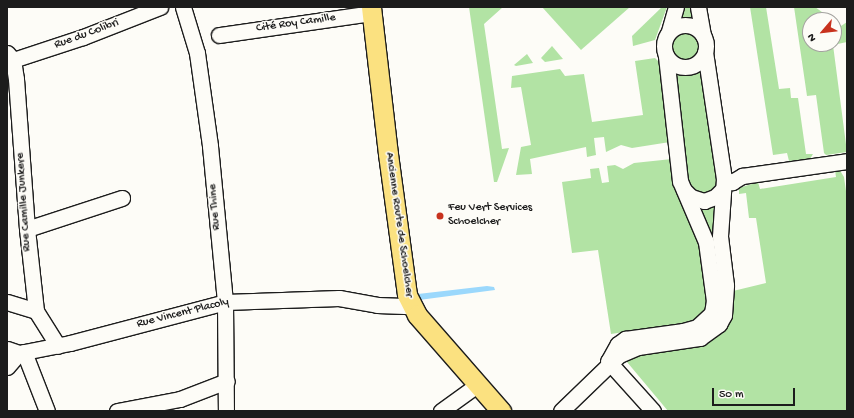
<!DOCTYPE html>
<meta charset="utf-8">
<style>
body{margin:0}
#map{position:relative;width:854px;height:418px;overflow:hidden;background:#fdfcf7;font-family:"Gochi Hand",sans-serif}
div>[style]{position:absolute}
.green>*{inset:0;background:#b2e3a4}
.round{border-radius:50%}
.water>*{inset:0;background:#9bd8fc}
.roads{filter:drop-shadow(1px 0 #1c1c1c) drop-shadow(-1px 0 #1c1c1c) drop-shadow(0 1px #1c1c1c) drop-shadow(0 -1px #1c1c1c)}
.minor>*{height:15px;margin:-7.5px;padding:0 7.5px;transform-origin:7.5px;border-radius:7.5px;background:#fdfcf7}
.minor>.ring{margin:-7.5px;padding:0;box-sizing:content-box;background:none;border:15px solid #fdfcf7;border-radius:50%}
.major>*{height:19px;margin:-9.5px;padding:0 9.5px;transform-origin:9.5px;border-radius:9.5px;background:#fbe180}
.dots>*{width:11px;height:11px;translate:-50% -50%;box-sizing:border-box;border:2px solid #fdfcf7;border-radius:50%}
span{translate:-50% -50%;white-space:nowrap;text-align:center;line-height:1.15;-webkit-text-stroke:3px #fdfcf7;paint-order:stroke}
.street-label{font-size:12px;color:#1c1c1c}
.poi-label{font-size:12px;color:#1c1c1c}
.left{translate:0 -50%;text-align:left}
.frame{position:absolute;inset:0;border:8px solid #1c1c1c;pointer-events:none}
.north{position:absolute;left:802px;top:12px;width:40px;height:40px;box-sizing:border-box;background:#fdfcf7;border:1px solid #a3a29f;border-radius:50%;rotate:242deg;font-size:11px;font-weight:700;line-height:16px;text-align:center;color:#1c1c1c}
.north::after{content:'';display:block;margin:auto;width:14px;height:18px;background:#c8321e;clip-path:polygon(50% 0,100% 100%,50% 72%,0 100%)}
.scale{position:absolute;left:712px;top:388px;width:83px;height:18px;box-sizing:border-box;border:2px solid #1c1c1c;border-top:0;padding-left:5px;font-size:12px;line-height:14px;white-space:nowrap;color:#1c1c1c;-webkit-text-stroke:3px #fdfcf7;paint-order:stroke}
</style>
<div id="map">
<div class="green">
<i style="clip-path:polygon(469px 7px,503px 7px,484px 24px,502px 149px,509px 148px,497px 182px,494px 182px)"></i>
<i style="clip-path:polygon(542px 7px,630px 7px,581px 50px)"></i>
<i style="clip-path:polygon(662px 7px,667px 7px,655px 40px,633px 46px,632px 36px)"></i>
<i style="clip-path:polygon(679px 7px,695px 7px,698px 25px,685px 21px,674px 24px)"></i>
<i style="clip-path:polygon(750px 7px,766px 7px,779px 89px,790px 88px,791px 98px,798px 98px,806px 154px,813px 154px,810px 159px,789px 161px,787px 153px,773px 155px)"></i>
<i style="clip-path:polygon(794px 7px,815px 7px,833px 20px,810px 20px,810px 44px,834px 44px,834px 21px,841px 26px,847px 22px,847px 42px,833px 45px,847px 152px,826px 155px,824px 153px,816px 95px,807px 96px)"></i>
<i class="round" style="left:669px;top:31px;width:32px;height:32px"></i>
<i style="clip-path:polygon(552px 46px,563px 59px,545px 62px,541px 58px)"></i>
<i style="clip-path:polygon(527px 54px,533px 63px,516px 66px,514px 65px)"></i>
<i style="clip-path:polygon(655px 58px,659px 62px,670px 142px,632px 148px,621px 145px,606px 152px,604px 137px,594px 138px,596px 155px,587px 157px,586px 147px,530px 159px,532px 174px,516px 175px,521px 147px,531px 145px,521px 87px,511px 88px,512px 76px,560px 69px,565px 76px,584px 74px,592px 122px,643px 115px,635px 61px)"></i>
<i style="clip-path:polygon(704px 62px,720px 185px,709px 197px,692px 192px,688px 182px,671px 68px,688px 71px)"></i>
<i style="clip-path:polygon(672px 159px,699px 244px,708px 305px,698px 318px,689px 322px,611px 334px,598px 250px,572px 253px,562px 182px,591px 178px,590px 169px,599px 168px,602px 183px,609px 182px,607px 166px,615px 165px,623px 169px,634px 163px)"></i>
<i style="clip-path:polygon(839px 169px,844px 177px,847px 198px,847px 411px,668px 411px,627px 362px,621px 361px,630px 356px,702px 344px,733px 291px,766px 283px,756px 218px,749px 218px,746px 193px,739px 194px,739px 188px,758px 182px,760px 189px,836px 177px,835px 170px)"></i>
<i style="clip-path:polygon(718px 199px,718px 317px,715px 315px,696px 203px)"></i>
</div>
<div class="water">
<i style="clip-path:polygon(487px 286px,494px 287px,495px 290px,419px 300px,418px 294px)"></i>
</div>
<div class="roads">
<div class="minor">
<i style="left:183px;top:7px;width:48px;rotate:73.1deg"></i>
<i style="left:197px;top:53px;width:94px;rotate:82deg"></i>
<i style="left:210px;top:146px;width:157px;rotate:84.5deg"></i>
<i style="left:225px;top:302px;width:109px;rotate:89.5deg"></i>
<i style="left:698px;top:7px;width:29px;rotate:80deg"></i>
<i class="ring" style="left:664px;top:25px;width:27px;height:27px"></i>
<i style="left:669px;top:31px;width:25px;rotate:-74deg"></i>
<i style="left:219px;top:35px;width:155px;rotate:-8.2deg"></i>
<i style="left:7px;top:53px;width:9px;rotate:49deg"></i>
<i style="left:13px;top:60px;width:19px;rotate:81deg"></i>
<i style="left:16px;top:79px;width:150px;rotate:85.8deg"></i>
<i style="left:27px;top:229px;width:82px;rotate:83.7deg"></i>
<i style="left:36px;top:311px;width:41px;rotate:57.8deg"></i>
<i style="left:13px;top:60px;width:74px;rotate:-18.2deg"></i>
<i style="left:83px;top:37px;width:83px;rotate:-21.3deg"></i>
<i style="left:724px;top:179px;width:9px;rotate:21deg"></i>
<i style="left:732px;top:182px;width:12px;rotate:-31deg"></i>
<i style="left:742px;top:176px;width:106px;rotate:-8.1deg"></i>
<i style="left:684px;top:190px;width:10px;rotate:45deg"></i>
<i style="left:691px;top:197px;width:14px;rotate:17deg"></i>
<i style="left:704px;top:201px;width:12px;rotate:-20deg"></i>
<i style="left:715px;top:197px;width:11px;rotate:-45deg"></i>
<i style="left:27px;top:229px;width:100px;rotate:-18.1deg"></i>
<i style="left:7px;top:302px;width:30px;rotate:17deg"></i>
<i style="left:7px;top:349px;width:13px;rotate:18deg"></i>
<i style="left:19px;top:353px;width:52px;rotate:-11.1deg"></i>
<i style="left:70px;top:343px;width:160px;rotate:-14.8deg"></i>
<i style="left:225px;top:302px;width:114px;rotate:-2deg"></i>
<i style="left:339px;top:298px;width:39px;rotate:10deg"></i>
<i style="left:377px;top:305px;width:34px;rotate:2deg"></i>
<i style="left:24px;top:352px;width:63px;rotate:68.7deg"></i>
<i style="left:609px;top:360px;width:18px;rotate:-61deg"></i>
<i style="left:618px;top:344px;width:9px;rotate:-36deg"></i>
<i style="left:625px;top:339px;width:59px;rotate:-7.9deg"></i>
<i style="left:683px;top:331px;width:15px;rotate:-16deg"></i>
<i style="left:697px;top:327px;width:21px;rotate:-43deg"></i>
<i style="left:712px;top:313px;width:12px;rotate:-81deg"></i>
<i style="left:714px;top:301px;width:60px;rotate:-97.7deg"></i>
<i style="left:706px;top:242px;width:66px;rotate:-113.1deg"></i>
<i style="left:680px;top:181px;width:126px;rotate:-96.4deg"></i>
<i style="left:608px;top:361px;width:67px;rotate:48deg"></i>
<i style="left:7px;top:367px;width:18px;rotate:-49deg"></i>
<i style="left:117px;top:411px;width:64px;rotate:-10.8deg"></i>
<i style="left:180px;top:399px;width:50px;rotate:-21deg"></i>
<i style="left:441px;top:411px;width:44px;rotate:-35.8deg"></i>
<i style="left:561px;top:411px;width:81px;rotate:-44deg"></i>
<i style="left:619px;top:355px;width:21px;rotate:-23deg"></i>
<i style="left:638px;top:347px;width:63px;rotate:-8.3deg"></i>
<i style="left:700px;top:338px;width:24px;rotate:-36deg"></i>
<i style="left:719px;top:324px;width:10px;rotate:-61deg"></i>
<i style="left:724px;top:315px;width:30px;rotate:-86deg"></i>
<i style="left:726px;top:285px;width:49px;rotate:-97deg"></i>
<i style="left:720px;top:236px;width:57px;rotate:-86deg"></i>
<i style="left:724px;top:179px;width:128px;rotate:-98.5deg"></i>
</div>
<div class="major">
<i style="left:371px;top:7px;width:148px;rotate:83.4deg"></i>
<i style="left:388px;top:154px;width:142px;rotate:82.3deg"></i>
<i style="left:407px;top:295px;width:22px;rotate:63deg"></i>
<i style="left:417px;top:315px;width:128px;rotate:48.8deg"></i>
</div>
</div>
<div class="dots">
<i style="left:440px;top:216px;background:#c8321e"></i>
</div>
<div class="street-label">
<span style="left:296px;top:24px;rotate:-8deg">Cité Roy Camille</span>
<span style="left:87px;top:35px;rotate:-20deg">Rue du Colibri</span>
<span style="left:25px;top:202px;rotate:-94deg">Rue Camille Junkere</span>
<span style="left:216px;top:207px;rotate:-95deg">Rue Thine</span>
<span style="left:398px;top:225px;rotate:82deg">Ancienne Route de Schoelcher</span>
<span style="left:183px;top:314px;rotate:-14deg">Rue Vincent Placoly</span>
</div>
<div class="poi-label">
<span class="left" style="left:448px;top:216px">Feu Vert Services<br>Schoelcher</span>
</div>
<div class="frame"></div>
<div class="north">N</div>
<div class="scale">50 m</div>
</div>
